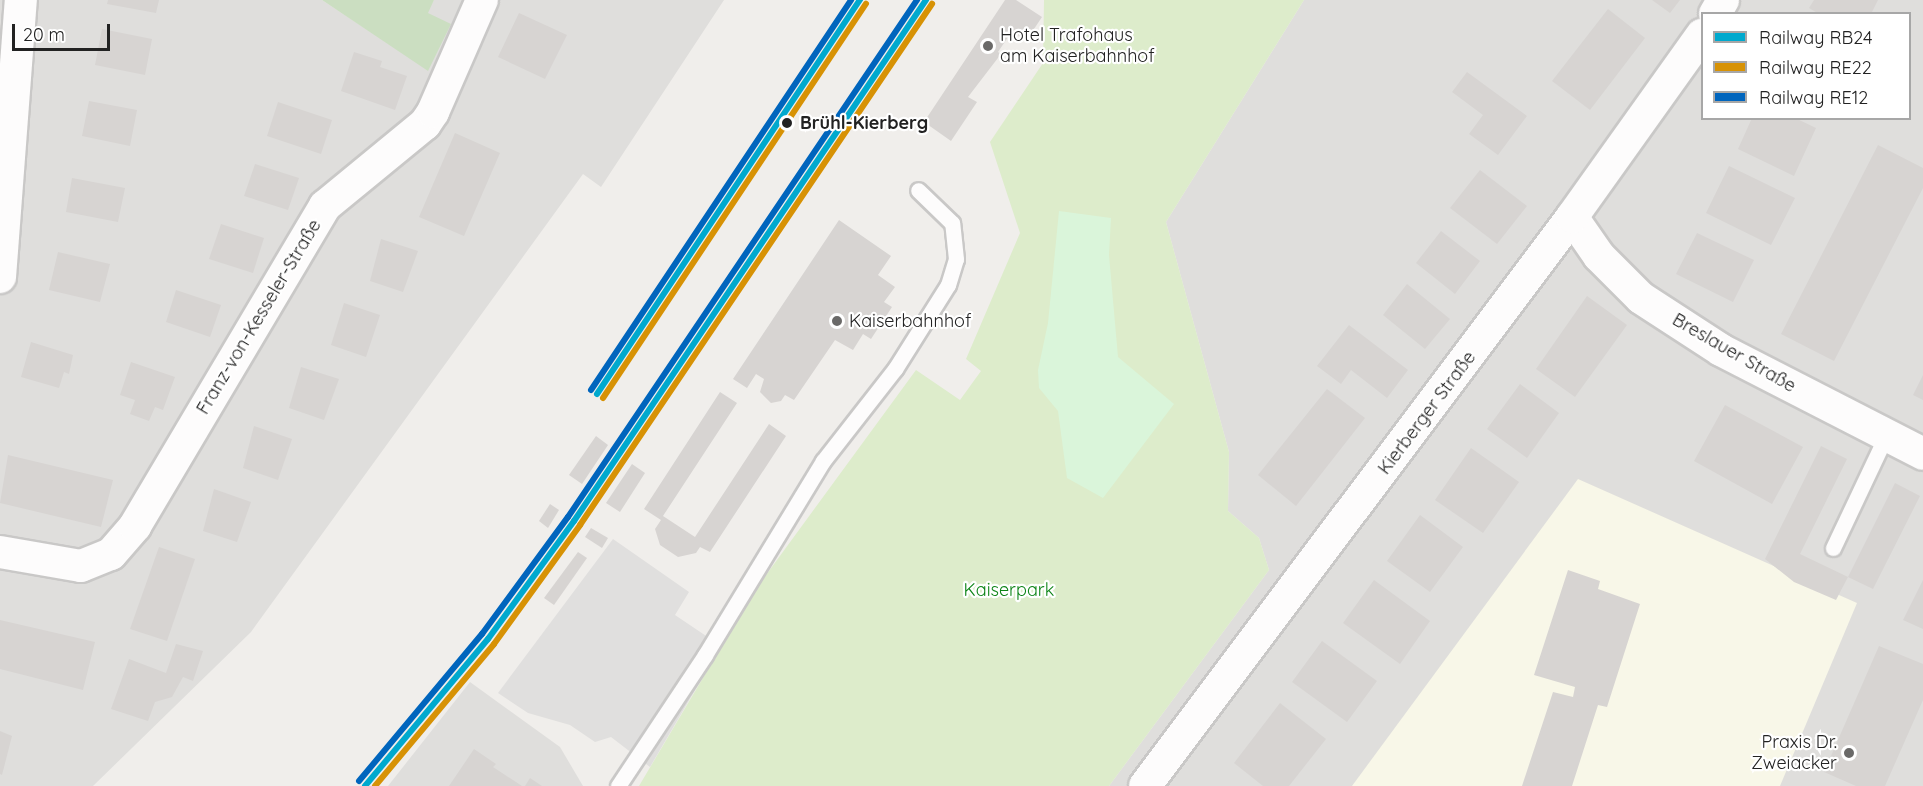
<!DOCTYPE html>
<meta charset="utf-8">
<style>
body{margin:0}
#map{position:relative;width:1923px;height:786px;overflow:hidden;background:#f0eeeb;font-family:Quicksand,sans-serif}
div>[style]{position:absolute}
.residential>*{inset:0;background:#dfdedc}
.education>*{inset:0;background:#f8f7e8}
.grass>*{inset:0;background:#ddeccb}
.forest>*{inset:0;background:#cbdec1}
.park>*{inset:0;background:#daf5da}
.parking>*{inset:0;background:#e0dfde}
.building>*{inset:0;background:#d7d4d2}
.roads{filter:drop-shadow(2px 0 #c9c8c7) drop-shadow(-2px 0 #c9c8c7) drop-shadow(0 2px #c9c8c7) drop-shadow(0 -2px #c9c8c7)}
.service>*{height:15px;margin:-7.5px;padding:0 7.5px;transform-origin:7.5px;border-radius:7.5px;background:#fdfcfc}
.minor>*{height:32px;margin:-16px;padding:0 16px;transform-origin:16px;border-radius:16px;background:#fdfcfc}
.rail-1>*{height:6px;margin:-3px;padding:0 3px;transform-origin:3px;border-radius:3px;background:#00a9ce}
.rail-2>*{height:6px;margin:-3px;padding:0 3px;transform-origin:3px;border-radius:3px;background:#d79205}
.rail-3>*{height:6px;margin:-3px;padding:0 3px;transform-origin:3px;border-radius:3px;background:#0065bd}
.dots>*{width:16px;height:16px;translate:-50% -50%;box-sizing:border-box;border:3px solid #fff;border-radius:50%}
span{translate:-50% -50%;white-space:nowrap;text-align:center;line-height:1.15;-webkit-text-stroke:4.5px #fff;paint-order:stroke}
.poi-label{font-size:18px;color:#222}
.left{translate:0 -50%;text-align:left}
.right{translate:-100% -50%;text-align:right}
.stop-label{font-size:18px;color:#222;font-weight:700}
.street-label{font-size:18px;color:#222}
.park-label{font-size:18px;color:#0c8416}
.legend{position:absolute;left:1701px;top:12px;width:210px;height:108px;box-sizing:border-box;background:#fff;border:2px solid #a7a7a7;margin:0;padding:8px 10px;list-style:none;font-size:18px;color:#222}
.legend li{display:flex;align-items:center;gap:12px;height:30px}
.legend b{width:30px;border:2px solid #a7a7a7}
.scale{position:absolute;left:12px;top:24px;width:98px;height:27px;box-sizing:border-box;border:3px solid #222;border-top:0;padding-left:8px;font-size:18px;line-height:21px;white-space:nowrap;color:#222;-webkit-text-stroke:4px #fff;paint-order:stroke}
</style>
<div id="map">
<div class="residential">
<i style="clip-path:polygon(0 0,322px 0,428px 70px,427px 13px,434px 0,724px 0,601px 187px,583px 174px,251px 632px,93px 786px,0 786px)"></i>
<i style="clip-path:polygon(evenodd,1304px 0,1923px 0,1923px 786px,1109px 786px,1269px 570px,1259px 538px,1228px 511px,1229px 452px,1166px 222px,1304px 0,1702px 14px,1910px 14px,1910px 118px,1702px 118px,1702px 14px)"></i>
<i style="clip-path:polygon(470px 682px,560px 747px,583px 786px,388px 786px)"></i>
</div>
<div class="education">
<i style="clip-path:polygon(1578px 479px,1857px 603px,1780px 786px,1352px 786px)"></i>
</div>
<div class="grass">
<i style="clip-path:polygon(1044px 0,1304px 0,1166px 222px,1229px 452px,1228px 511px,1259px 538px,1269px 570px,1109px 786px,639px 786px,755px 590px,916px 370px,960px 400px,981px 371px,966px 359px,1020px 233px,990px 142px,1043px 63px)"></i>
</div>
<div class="forest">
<i style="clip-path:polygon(322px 0,434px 0,428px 13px,451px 24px,428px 71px)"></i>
</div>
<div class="park">
<i style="clip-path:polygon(1059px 211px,1111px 218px,1109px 255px,1118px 357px,1174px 404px,1103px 498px,1067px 478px,1058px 411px,1039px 388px,1038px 370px,1048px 323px)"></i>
</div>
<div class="parking">
<i style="clip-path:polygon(613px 539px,689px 592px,675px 615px,721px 646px,650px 767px,611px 737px,595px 742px,570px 725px,528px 713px,498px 693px)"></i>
</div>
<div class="building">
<i style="clip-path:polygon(108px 0,159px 0,156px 13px,107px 4px)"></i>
<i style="clip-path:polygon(1005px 0,1016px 0,1042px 17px,1026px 41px,1012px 31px,998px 52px,1001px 54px,968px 97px,977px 102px,951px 141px,924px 122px)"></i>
<i style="clip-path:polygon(1652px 0,1680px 0,1670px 13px)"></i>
<i style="clip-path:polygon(1814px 0,1878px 0,1871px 14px,1819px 14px,1809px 8px)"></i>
<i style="clip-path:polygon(1608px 9px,1645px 38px,1590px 110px,1552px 81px)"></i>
<i style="clip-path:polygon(519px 13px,567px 35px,545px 79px,498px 57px)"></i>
<i style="clip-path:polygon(102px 29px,152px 39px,145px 75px,95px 65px)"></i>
<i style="clip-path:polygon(354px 52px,382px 61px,380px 67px,407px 76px,395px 110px,341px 91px)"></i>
<i style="clip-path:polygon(1467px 72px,1527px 116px,1498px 155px,1469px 134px,1483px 115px,1452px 92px)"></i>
<i style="clip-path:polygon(89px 101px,137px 110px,130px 146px,82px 136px)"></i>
<i style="clip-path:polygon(278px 102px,332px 120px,321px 154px,267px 136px)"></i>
<i style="clip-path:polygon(1752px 118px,1795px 118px,1816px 128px,1794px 176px,1738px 149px)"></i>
<i style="clip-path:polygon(455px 133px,500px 153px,464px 236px,419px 217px)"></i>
<i style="clip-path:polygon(1878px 145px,1923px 168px,1923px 188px,1834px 361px,1781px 334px)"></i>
<i style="clip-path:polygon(255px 164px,299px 178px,288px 210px,244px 196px)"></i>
<i style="clip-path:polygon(1729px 166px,1795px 198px,1771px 245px,1706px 213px)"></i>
<i style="clip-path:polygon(1480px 170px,1527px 206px,1497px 244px,1450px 208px)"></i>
<i style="clip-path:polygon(72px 178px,125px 188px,118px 222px,66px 212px)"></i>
<i style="clip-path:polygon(839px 220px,891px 256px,878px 275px,895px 287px,884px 302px,892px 307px,871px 339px,863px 334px,853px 350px,835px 340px,794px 400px,785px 395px,781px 401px,771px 403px,760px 392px,764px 379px,756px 374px,747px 388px,733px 379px)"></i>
<i style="clip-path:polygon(221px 224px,264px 238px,253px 273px,209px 259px)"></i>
<i style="clip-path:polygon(1441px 231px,1480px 261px,1455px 294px,1416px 263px)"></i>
<i style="clip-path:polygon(1697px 233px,1754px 260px,1733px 302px,1676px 274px)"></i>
<i style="clip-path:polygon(381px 239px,418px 251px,403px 292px,370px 281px)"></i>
<i style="clip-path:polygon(58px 252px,110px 264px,100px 302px,49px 290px)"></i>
<i style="clip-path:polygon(1407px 284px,1450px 319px,1425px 349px,1383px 315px)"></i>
<i style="clip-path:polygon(176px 290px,221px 305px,210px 337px,166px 322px)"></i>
<i style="clip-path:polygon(1587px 296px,1627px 325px,1575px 397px,1536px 369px)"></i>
<i style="clip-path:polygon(344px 303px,380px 315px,366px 357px,331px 345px)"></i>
<i style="clip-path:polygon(1349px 325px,1408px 370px,1387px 398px,1351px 370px,1341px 384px,1317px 366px)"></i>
<i style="clip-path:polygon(31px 342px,73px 355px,69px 374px,64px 372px,59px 388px,21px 377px)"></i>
<i style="clip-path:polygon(131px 362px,175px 377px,163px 410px,155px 407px,149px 421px,130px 414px,135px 400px,120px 395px)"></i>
<i style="clip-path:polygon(301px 367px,339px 379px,324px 420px,289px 408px)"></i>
<i style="clip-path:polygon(1923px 375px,1923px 400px,1913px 395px)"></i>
<i style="clip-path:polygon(1520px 384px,1559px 413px,1527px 458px,1487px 429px)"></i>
<i style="clip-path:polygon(1327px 389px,1365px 418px,1296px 506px,1258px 475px)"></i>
<i style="clip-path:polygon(720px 392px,737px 403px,663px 516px,695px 537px,769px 424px,786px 436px,710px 552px,700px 547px,696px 553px,678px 557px,660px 545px,655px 529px,661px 520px,644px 509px)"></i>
<i style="clip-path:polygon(1725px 405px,1803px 447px,1772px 504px,1694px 461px)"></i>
<i style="clip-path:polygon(254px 426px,292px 439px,278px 480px,243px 468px)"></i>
<i style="clip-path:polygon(596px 436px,608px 445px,582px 484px,569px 475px)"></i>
<i style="clip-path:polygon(1821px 446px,1847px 459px,1800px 554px,1848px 577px,1836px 600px,1794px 582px,1765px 559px)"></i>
<i style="clip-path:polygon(1471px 448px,1519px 482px,1483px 533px,1435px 500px)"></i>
<i style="clip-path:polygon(8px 455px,113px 480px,101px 527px,0 503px)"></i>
<i style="clip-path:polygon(632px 464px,645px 473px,620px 512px,606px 503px)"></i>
<i style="clip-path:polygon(1895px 483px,1920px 496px,1873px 589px,1848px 577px)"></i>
<i style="clip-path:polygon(214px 489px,251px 502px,237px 542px,203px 531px)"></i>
<i style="clip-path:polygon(550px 504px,559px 510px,548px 528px,539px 521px)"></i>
<i style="clip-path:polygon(1420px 515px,1463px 547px,1430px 592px,1387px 561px)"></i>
<i style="clip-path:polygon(591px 528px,608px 538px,602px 548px,585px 537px)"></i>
<i style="clip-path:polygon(159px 547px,195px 559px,167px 641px,130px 629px)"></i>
<i style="clip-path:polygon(578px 552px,587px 558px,554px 605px,544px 598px)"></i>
<i style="clip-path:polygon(1568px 570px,1600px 581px,1598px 589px,1640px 604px,1607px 707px,1598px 705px,1572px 786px,1522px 786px,1553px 692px,1573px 697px,1575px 687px,1534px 675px)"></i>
<i style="clip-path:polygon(1374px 580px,1430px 621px,1400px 664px,1343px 623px)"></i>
<i style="clip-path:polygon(1923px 580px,1923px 629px,1903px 620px)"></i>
<i style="clip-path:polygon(0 620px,95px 642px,83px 690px,0 669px)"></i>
<i style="clip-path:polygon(1322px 641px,1377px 681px,1347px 722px,1292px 682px)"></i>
<i style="clip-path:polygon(176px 644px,203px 651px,193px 681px,183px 677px,172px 697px,155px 702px,148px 721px,111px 709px,129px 659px,166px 673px)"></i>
<i style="clip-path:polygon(1879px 646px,1923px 664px,1923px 700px,1885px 786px,1856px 786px,1824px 772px)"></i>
<i style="clip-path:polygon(1280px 703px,1326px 739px,1289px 786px,1263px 786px,1234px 763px)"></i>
<i style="clip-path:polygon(0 731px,12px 736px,2px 775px,0 774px)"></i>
<i style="clip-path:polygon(474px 749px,496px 764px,493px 767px,522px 786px,449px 786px)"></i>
<i style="clip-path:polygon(530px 778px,542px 786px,525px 786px)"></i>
</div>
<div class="roads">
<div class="service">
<i style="left:1833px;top:548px;width:124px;rotate:-64.7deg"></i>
<i style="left:618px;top:786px;width:157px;rotate:-56.4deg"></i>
<i style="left:705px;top:655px;width:227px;rotate:-58.7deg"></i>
<i style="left:823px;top:461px;width:117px;rotate:-52deg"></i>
<i style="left:895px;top:369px;width:99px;rotate:-57.8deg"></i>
<i style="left:948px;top:285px;width:27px;rotate:-73deg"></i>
<i style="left:956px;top:259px;width:36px;rotate:-96deg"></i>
<i style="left:952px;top:223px;width:47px;rotate:-135.9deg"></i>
</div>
<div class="minor">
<i style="left:1715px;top:14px;width:16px;rotate:-60deg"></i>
<i style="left:1572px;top:217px;width:47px;rotate:55.3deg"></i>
<i style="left:1599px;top:256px;width:59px;rotate:45deg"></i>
<i style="left:1641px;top:298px;width:95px;rotate:33deg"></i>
<i style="left:1721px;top:350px;width:227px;rotate:27.2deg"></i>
<i style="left:0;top:277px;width:278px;rotate:-85.7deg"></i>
<i style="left:0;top:552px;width:82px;rotate:9.8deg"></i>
<i style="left:81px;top:566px;width:32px;rotate:-22deg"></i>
<i style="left:111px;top:554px;width:37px;rotate:-49deg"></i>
<i style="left:135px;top:526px;width:372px;rotate:-59.3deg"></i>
<i style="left:325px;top:206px;width:129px;rotate:-39.4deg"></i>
<i style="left:425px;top:124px;width:14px;rotate:-56deg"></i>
<i style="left:433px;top:112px;width:122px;rotate:-66.4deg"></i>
<i style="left:1145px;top:786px;width:711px;rotate:-53.11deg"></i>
<i style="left:1572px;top:217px;width:224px;rotate:-54.5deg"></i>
</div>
</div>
<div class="rail-1">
<i style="left:597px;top:394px;width:474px;rotate:-56.3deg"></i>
<i style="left:365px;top:786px;width:192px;rotate:-50.1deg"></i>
<i style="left:488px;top:639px;width:146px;rotate:-53.9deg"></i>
<i style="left:574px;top:521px;width:629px;rotate:-55.96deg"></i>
</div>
<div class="rail-2">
<i style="left:603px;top:398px;width:474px;rotate:-56.3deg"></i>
<i style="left:375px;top:786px;width:185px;rotate:-50deg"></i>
<i style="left:494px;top:644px;width:147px;rotate:-54.1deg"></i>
<i style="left:580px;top:525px;width:629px;rotate:-55.96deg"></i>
</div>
<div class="rail-3">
<i style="left:591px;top:390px;width:469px;rotate:-56.3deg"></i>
<i style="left:359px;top:781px;width:192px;rotate:-50.1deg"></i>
<i style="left:482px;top:634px;width:145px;rotate:-53.7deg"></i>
<i style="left:568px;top:517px;width:624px;rotate:-55.98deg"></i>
</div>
<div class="dots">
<i style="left:988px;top:46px;background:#6a6968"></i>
<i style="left:787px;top:123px;background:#222"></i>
<i style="left:837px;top:321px;background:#6a6968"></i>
<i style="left:1849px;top:753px;background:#6a6968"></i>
</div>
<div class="poi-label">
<span class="left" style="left:1000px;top:46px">Hotel Trafohaus<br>am Kaiserbahnhof</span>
<span class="left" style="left:849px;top:321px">Kaiserbahnhof</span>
<span class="right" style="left:1837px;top:753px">Praxis Dr.<br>Zweiacker</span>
</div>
<div class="stop-label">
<span class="left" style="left:800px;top:123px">Brühl-Kierberg</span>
</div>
<div class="street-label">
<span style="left:259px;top:317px;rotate:-59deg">Franz-von-Kesseler-Straße</span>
<span style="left:1734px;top:353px;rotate:30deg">Breslauer Straße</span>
<span style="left:1427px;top:413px;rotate:-53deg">Kierberger Straße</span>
</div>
<div class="park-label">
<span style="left:1009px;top:590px">Kaiserpark</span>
</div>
<ul class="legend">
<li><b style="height:8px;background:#00a9ce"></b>Railway RB24</li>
<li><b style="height:8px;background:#d79205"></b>Railway RE22</li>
<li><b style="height:8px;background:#0065bd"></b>Railway RE12</li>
</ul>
<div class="scale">20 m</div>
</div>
